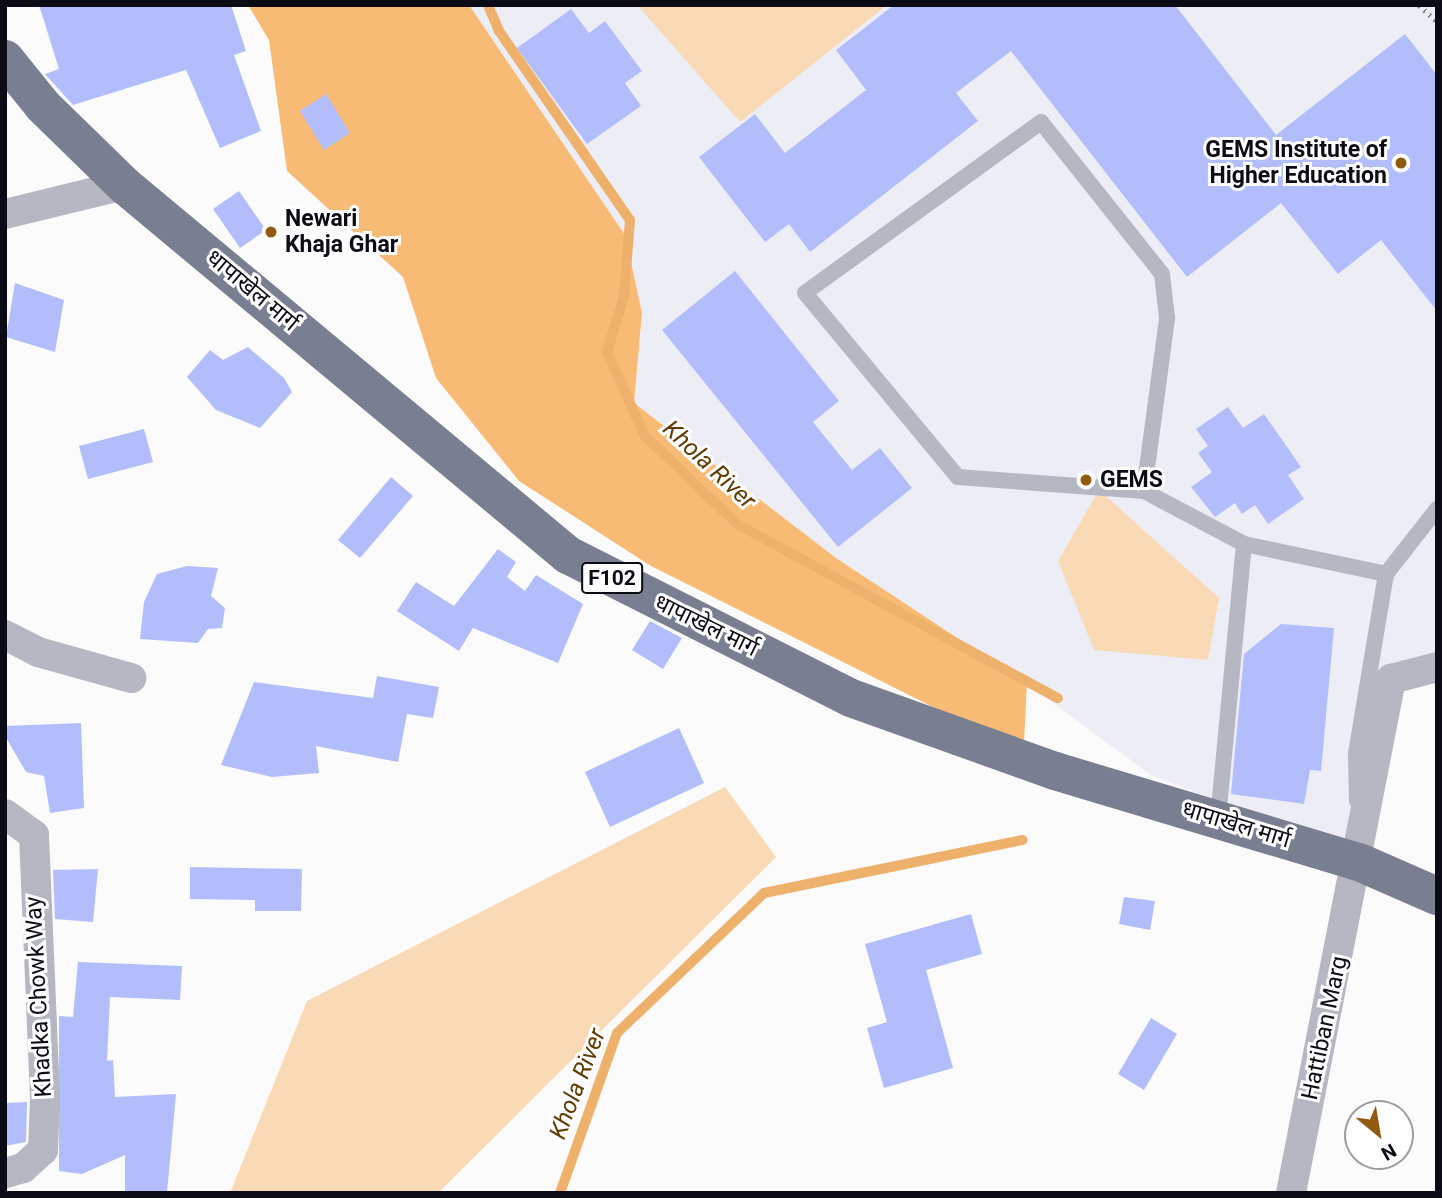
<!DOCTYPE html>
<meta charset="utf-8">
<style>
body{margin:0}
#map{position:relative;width:1442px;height:1198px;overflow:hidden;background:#fbfbfb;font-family:Roboto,"Noto Sans Devanagari",sans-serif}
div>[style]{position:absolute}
.built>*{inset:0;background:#edeef5}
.green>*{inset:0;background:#fad9b7}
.forest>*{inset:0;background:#f8bb76}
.stream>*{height:10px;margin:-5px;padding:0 5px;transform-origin:5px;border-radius:5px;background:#eeb16c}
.building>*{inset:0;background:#b4bdfc}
.path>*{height:4.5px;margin-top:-2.25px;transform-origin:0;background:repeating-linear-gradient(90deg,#85868a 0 2px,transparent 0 7px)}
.lane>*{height:16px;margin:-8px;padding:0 8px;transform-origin:8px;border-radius:8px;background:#b5b7c2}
.street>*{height:30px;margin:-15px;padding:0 15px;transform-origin:15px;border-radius:15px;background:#b5b7c2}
.primary>*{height:38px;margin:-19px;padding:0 19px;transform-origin:19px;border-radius:19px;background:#7a7e91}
.dots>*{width:19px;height:19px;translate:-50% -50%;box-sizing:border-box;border:4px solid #fff;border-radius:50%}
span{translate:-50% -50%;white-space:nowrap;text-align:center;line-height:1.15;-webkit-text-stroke:6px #fff;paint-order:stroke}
.shield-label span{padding:2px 5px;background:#fff;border:2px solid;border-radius:5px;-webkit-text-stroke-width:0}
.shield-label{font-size:21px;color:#0a0b14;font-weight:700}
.poi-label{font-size:23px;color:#0a0b14;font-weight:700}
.right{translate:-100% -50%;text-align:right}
.left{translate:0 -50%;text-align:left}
.street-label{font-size:23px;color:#0a0b14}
.water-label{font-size:24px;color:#613a00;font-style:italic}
.frame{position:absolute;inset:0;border:7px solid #0a0b14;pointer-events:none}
.north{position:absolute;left:1344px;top:1100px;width:70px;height:70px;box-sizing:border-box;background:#fff;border:2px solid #9d9da1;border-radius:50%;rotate:150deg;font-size:19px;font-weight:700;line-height:28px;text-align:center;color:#0a0b14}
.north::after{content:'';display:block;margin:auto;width:24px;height:32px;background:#905b0e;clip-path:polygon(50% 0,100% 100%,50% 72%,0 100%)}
</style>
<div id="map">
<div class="built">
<i style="clip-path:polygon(469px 5px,1437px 5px,1437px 667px,1391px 679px,1350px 852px,1151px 775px,1027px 684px,836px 558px,634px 403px,642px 313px)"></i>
</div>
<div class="green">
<i style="clip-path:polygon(637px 5px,887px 5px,740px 122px)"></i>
<i style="clip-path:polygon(1099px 490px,1219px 598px,1208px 660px,1094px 650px,1058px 561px)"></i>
<i style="clip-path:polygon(725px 787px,776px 857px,438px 1193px,230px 1193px,307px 1001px)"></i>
</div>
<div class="forest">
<i style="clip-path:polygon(248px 5px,469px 5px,625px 235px,642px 313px,634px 403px,836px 558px,1027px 684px,1024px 743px,939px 710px,651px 566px,519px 481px,436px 378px,403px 277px,287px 171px,269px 40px)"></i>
</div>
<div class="stream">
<i style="left:488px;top:5px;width:28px;rotate:67deg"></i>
<i style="left:499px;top:31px;width:230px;rotate:55.3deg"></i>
<i style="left:630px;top:220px;width:76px;rotate:94.5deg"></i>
<i style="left:624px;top:296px;width:59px;rotate:106.9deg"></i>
<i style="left:607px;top:352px;width:92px;rotate:65.7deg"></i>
<i style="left:645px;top:436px;width:127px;rotate:43.7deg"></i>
<i style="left:737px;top:524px;width:365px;rotate:28.5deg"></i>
<i style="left:560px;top:1193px;width:170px;rotate:-70.4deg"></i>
<i style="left:617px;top:1033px;width:203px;rotate:-43.6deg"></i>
<i style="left:764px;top:893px;width:264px;rotate:-11.6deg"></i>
</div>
<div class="building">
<i style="clip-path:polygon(39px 5px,231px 5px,246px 51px,234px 55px,261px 131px,220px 148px,186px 70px,73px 105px,45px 74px,59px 69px)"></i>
<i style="clip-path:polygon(894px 5px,1175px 5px,1276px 135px,1405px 34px,1437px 75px,1437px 311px,1381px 240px,1338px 274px,1281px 203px,1187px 277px,1011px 51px,956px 93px,978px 121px,810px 252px,789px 224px,765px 242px,699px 157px,755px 114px,785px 153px,866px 90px,836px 50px)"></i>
<i style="clip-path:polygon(571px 9px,589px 33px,605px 21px,642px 71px,625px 83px,641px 106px,587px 144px,517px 48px)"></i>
<i style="clip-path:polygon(326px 94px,350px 133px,324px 150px,300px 111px)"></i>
<i style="clip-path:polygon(239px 191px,266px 230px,240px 248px,213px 209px)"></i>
<i style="clip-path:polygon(735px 271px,839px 401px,813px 422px,852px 470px,880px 448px,912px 488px,838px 547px,662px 330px)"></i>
<i style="clip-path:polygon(15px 283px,64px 300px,55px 352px,6px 337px)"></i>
<i style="clip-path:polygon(248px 347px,284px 378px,292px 392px,260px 428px,216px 410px,187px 377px,210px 350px,223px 360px)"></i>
<i style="clip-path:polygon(1228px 407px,1243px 428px,1264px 414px,1301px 467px,1288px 475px,1304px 499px,1268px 524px,1255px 505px,1242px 514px,1235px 503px,1215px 517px,1191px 487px,1212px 472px,1198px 453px,1208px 446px,1196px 429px)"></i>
<i style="clip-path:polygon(144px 429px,153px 462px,88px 479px,79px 446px)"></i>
<i style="clip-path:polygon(391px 477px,413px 496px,360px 558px,338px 540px)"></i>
<i style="clip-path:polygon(498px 549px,516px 562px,507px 577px,525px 591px,536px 575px,583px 604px,558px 663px,473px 628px,459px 651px,397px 611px,416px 582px,454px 606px)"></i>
<i style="clip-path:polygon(187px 566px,218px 568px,211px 596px,225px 608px,222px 628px,208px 629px,198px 643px,140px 639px,144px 602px,157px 574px)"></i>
<i style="clip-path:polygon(650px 621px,682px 638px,663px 669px,632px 650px)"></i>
<i style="clip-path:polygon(1281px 624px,1334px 628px,1321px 771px,1310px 770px,1304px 804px,1231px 794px,1244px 654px)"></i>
<i style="clip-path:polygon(377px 676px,439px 687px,433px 718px,407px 714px,398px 762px,316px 746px,319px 773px,272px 777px,221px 765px,254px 682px,373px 698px)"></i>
<i style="clip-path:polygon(81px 723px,84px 808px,50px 813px,44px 776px,26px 772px,5px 736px,5px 726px)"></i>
<i style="clip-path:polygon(679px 728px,704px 783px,610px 827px,585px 772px)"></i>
<i style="clip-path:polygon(190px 867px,302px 869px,301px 911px,255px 911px,255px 900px,190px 899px)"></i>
<i style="clip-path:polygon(98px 869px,93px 922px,55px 919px,53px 870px)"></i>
<i style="clip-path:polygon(1124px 897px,1155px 901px,1150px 930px,1119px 924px)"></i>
<i style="clip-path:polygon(971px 914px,982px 954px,926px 970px,953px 1068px,884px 1088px,867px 1028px,887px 1022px,865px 944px)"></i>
<i style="clip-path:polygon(78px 962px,182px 966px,180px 1000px,110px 997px,107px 1061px,113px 1060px,115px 1097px,176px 1094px,167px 1193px,125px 1193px,125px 1155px,82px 1174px,59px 1171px,59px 1016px,73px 1017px)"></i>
<i style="clip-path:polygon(1151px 1018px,1177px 1034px,1144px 1090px,1118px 1074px)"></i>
<i style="clip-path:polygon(27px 1102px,26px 1142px,5px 1146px,5px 1103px)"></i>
</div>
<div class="path">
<i style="left:1419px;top:5px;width:25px;rotate:43deg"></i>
</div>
<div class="lane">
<i style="left:1144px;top:491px;width:175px;rotate:-82.4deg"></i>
<i style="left:1167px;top:318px;width:44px;rotate:-96.5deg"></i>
<i style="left:1162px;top:274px;width:194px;rotate:-128.5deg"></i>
<i style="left:1041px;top:122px;width:291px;rotate:144.1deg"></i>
<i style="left:805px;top:293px;width:239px;rotate:50.3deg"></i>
<i style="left:958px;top:477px;width:187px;rotate:4.3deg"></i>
<i style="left:1144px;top:491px;width:113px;rotate:27.9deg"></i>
<i style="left:1244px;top:544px;width:145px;rotate:11.9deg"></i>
<i style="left:1386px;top:574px;width:182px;rotate:99.5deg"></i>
<i style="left:1356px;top:754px;width:47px;rotate:88.8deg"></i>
<i style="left:1386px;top:574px;width:83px;rotate:-51.9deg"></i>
<i style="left:1218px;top:819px;width:276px;rotate:-84.6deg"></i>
</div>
<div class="street">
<i style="left:5px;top:214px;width:122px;rotate:-13.7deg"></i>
<i style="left:5px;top:635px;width:37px;rotate:27deg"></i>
<i style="left:38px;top:652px;width:97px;rotate:15.6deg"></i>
<i style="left:5px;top:814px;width:36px;rotate:36deg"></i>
<i style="left:34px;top:835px;width:263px;rotate:87.6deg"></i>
<i style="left:45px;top:1098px;width:52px;rotate:92.2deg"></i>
<i style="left:43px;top:1150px;width:27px;rotate:138deg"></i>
<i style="left:23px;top:1168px;width:19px;rotate:164deg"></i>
<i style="left:1291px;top:1193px;width:524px;rotate:-78.99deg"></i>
<i style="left:1391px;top:679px;width:48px;rotate:-14.6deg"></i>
</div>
<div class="primary">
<i style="left:5px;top:59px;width:60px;rotate:51deg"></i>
<i style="left:43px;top:106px;width:113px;rotate:44.3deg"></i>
<i style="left:124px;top:185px;width:578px;rotate:39.81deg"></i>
<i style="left:568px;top:555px;width:317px;rotate:26.8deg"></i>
<i style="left:851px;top:698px;width:217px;rotate:19.7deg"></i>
<i style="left:1055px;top:771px;width:317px;rotate:16.7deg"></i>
<i style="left:1359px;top:862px;width:85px;rotate:23.6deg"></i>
</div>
<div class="dots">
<i style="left:1401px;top:163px;background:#905b0e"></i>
<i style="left:271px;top:232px;background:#905b0e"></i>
<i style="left:1086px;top:480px;background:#905b0e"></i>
</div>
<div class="shield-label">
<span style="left:612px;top:578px">F102</span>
</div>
<div class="poi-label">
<span class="right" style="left:1387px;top:163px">GEMS Institute of<br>Higher Education</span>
<span class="left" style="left:285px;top:232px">Newari<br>Khaja Ghar</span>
<span class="left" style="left:1100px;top:480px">GEMS</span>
</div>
<div class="street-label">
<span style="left:252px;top:291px;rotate:40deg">धापाखेल मार्ग</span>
<span style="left:706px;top:626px;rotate:26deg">धापाखेल मार्ग</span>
<span style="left:1236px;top:825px;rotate:17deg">धापाखेल मार्ग</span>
<span style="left:39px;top:997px;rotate:-93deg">Khadka Chowk Way</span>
<span style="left:1325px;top:1028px;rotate:-78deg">Hattiban Marg</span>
</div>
<div class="water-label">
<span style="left:709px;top:465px;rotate:43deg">Khola River</span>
<span style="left:578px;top:1084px;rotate:-69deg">Khola River</span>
</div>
<div class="frame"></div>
<div class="north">N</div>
</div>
